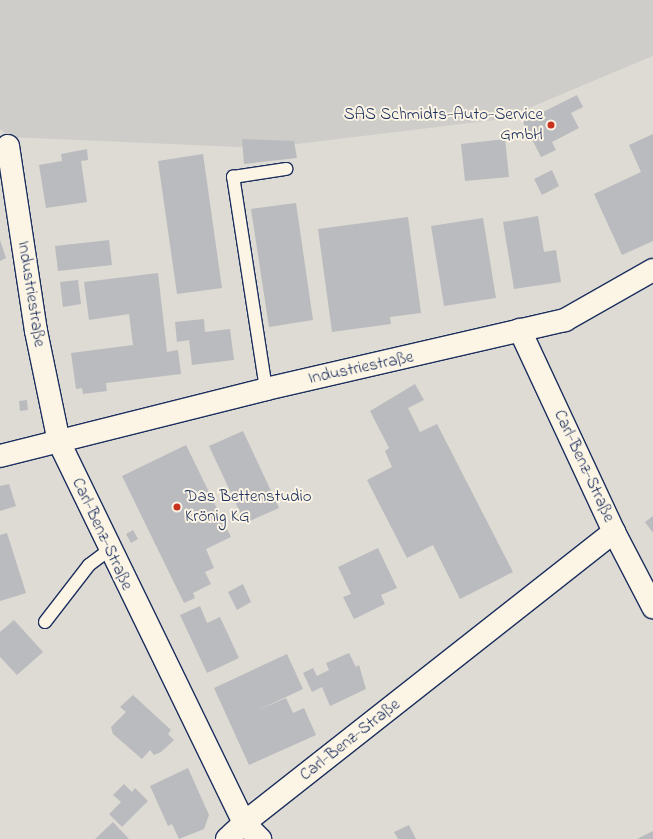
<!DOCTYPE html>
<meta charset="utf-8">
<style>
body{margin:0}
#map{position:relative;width:653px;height:839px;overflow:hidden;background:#eee9dd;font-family:"Indie Flower",sans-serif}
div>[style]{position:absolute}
.built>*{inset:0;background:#dedbd4}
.green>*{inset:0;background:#cfcdca}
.building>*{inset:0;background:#babbbe}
.roads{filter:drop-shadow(1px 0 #1b2f5e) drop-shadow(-1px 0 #1b2f5e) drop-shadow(0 1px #1b2f5e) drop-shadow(0 -1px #1b2f5e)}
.lane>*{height:12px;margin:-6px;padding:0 6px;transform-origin:6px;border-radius:6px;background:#fcf5e5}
.street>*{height:22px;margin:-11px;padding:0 11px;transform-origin:11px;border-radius:11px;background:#fcf5e5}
.dots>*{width:11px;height:11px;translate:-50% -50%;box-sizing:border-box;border:2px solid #fcf5e5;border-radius:50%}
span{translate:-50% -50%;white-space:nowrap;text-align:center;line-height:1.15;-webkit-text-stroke:4px #fcf5e5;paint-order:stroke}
.poi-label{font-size:17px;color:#1b2f5e}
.right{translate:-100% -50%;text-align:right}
.left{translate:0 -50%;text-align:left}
.street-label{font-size:17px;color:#1b2f5e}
</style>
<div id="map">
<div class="built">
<i style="clip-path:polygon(653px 56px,653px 839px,0 839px,0 129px,9px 137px,503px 119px)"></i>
</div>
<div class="green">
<i style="clip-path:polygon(0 0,653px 0,653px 56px,503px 119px,264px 148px,9px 137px,0 129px)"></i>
</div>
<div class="building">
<i style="clip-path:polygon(577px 95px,583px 107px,571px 113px,579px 128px,552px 142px,556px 150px,541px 157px,523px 122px)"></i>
<i style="clip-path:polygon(653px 134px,653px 241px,622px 255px,594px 194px,641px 172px,629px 145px)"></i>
<i style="clip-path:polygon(242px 139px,294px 141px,297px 158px,244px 164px)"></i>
<i style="clip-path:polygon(505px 139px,509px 177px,465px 181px,461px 144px)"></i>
<i style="clip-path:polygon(87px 149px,88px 160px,81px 161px,87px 202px,46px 208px,39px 165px,62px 161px,61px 154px)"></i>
<i style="clip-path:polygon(203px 154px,222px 288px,177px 294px,158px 161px)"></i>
<i style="clip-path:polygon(552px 170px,559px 186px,542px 195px,534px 179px)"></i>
<i style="clip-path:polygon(296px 203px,313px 320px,269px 327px,251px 209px)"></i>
<i style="clip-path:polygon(538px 216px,544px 252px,556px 250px,561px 282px,514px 289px,503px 222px)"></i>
<i style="clip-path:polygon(408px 217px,421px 313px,390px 317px,391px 324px,332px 332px,318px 229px)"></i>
<i style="clip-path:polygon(483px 218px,496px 298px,444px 306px,431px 226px)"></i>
<i style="clip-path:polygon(0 240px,6px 258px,0 261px)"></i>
<i style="clip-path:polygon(109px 240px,112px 265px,58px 271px,55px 246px)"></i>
<i style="clip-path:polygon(158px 273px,167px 352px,178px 350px,181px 374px,106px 383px,107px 391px,83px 394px,82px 388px,76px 389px,71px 353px,133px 345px,129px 314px,89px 320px,84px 282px)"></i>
<i style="clip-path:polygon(78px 280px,81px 304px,63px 307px,60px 282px)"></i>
<i style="clip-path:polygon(204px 319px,205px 332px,230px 329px,234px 360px,192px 365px,189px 340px,177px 342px,175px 322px)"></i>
<i style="clip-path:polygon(415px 384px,424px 400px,408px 408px,420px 432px,437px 424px,513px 572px,460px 599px,433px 545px,407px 558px,367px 480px,392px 467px,385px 451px,389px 448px,370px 411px)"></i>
<i style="clip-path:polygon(27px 400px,28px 410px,20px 411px,19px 401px)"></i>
<i style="clip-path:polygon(243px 431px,279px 508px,245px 523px,209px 446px)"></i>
<i style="clip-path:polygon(186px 445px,231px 537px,206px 549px,214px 568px,205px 572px,211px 584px,193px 593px,195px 598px,184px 603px,122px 476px)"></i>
<i style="clip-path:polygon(9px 484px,16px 506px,0 511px,0 486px)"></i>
<i style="clip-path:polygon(653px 516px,653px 533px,645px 522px)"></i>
<i style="clip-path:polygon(133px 530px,138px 539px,131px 543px,126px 534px)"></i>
<i style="clip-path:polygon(7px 533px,26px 593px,0 601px,0 535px)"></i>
<i style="clip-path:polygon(378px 548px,397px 588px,381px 595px,385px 604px,354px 619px,343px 597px,351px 594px,338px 567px)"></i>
<i style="clip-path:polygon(243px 584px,251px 602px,237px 610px,228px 592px)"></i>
<i style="clip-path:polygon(200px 606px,207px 623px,220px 617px,239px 658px,207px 673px,180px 615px)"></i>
<i style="clip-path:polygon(14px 620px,43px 652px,17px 675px,0 657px,0 632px)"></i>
<i style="clip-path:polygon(349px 653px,356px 667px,359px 665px,366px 689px,330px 706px,322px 687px,312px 692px,303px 673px,313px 668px,317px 676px,329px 670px,326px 663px)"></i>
<i style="clip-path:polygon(287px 654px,303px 689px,256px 711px,286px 698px,293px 713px,304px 708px,316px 735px,249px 765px,214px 688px)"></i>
<i style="clip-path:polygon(133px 695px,171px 730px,168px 734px,174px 740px,161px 752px,154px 755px,150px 750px,142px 759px,113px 734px,111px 727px,126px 712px,120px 707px)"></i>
<i style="clip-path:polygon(188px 768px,209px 815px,204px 829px,179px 839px,172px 824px,168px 826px,150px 786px)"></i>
<i style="clip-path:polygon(124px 784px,132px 792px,135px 788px,148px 801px,122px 827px,109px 814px,121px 802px,113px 795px)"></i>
<i style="clip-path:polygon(113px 822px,129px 839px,95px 839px)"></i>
<i style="clip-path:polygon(409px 825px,416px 839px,398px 839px,394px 832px)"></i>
<i style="clip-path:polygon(653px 831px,653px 839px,637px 839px)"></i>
</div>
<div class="roads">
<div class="lane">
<i style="left:266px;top:389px;width:215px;rotate:-98.8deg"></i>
<i style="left:233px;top:177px;width:54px;rotate:-8.6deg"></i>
<i style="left:45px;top:622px;width:72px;rotate:-52.3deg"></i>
<i style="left:89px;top:565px;width:25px;rotate:-37deg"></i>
</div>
<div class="street">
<i style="left:8px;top:146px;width:187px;rotate:81.4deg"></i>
<i style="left:36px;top:331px;width:113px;rotate:78.3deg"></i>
<i style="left:59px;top:442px;width:424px;rotate:64.1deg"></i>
<i style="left:244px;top:823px;width:471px;rotate:-38.2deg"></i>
<i style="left:614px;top:532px;width:223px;rotate:-115deg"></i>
<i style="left:0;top:456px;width:274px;rotate:-14.1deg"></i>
<i style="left:266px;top:389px;width:307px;rotate:-13deg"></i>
<i style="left:565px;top:320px;width:101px;rotate:-29.6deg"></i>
<i style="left:614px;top:532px;width:85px;rotate:62.5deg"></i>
<i style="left:227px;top:839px;width:23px;rotate:-43deg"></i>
<i style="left:244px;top:823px;width:23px;rotate:45deg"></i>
</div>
</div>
<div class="dots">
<i style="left:551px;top:125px;background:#c8321e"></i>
<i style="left:177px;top:507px;background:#c8321e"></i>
</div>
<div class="poi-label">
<span class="right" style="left:543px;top:125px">SAS Schmidts-Auto-Service<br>GmbH</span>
<span class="left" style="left:185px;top:507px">Das Bettenstudio<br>Krönig KG</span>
</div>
<div class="street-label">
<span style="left:31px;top:294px;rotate:81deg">Industriestraße</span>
<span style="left:361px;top:368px;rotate:-12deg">Industriestraße</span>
<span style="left:584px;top:466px;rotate:65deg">Carl-Benz-Straße</span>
<span style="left:102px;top:534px;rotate:65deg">Carl-Benz-Straße</span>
<span style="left:350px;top:740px;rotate:-38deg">Carl-Benz-Straße</span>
</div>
</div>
